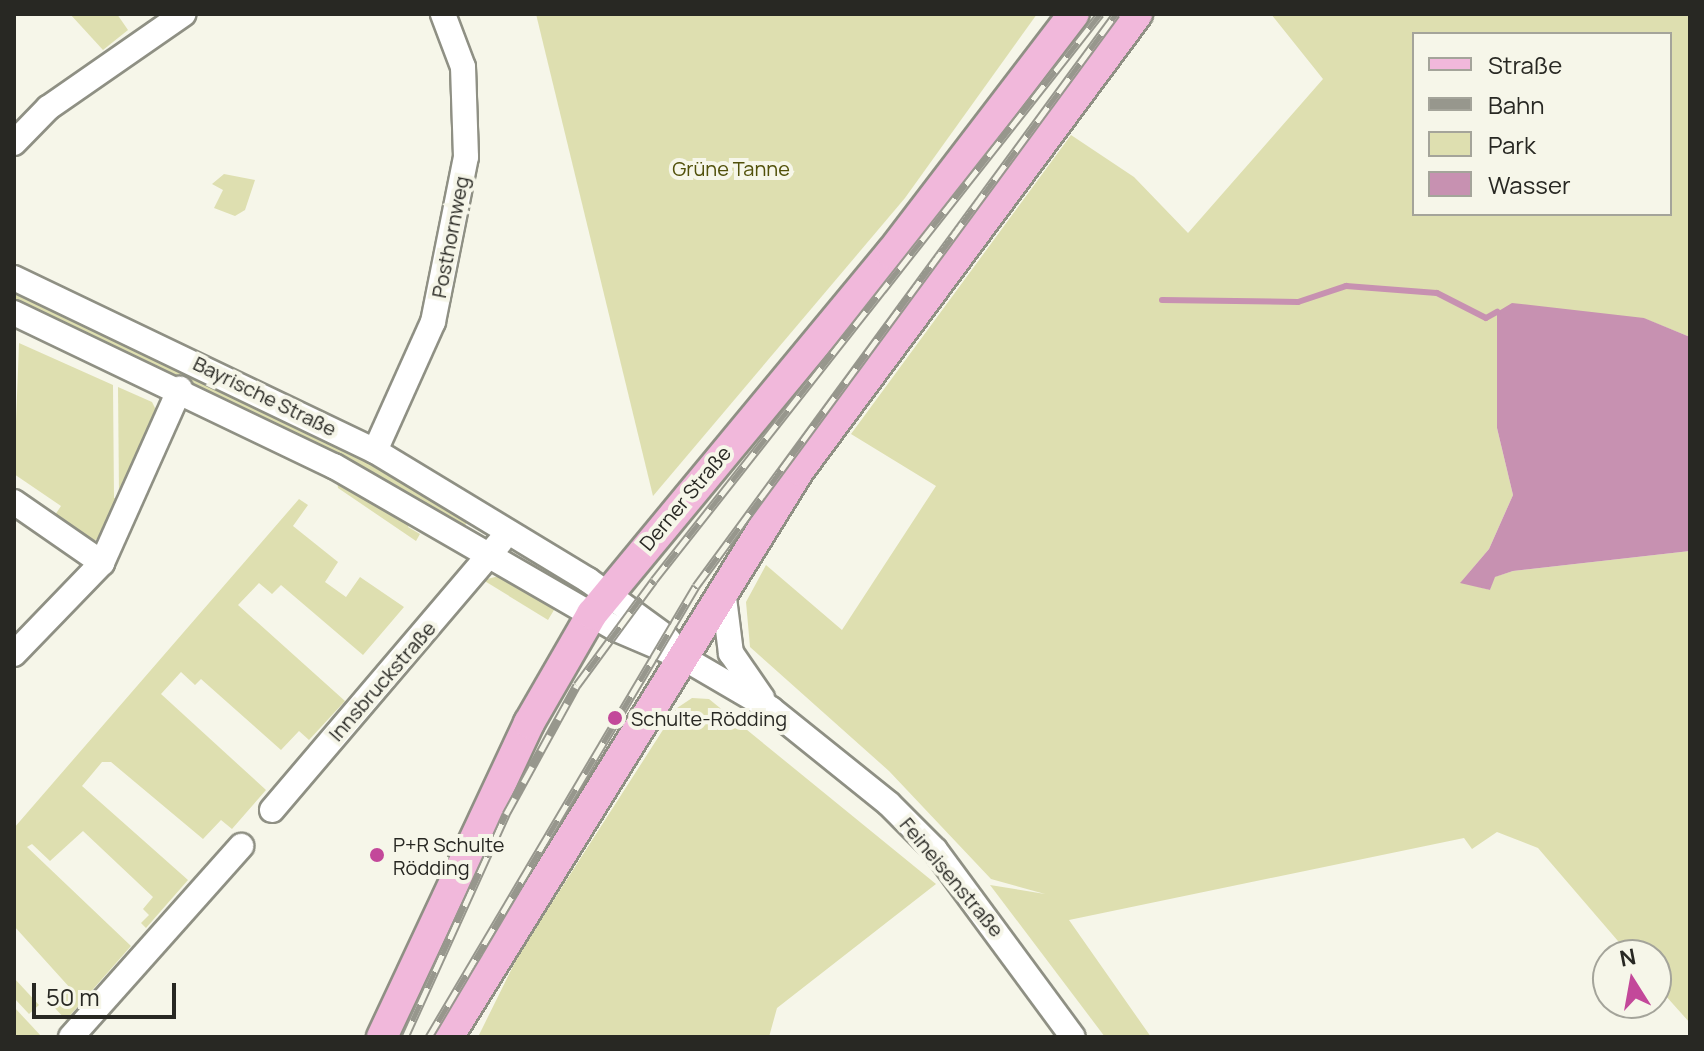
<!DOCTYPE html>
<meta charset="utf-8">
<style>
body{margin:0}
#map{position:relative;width:1704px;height:1051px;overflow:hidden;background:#f6f6e9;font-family:Manrope,sans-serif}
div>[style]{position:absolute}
.green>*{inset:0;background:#dedfb0}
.water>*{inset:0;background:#c791b1}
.stream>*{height:6px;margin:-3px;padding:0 3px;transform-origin:3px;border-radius:3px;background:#c791b1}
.roads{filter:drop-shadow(2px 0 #8f9084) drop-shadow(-2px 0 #8f9084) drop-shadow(0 2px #8f9084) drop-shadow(0 -2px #8f9084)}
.minor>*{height:24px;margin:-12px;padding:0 12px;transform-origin:12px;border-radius:12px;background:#fff}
.major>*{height:30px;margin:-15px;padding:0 15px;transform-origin:15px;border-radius:15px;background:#f1b8db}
.rail>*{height:9px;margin-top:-4.5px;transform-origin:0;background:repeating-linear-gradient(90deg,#f6f6e9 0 18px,#97978d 0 36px);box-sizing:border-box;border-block:2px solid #97978d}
.dots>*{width:22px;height:22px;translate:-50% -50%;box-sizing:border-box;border:4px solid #f6f6e9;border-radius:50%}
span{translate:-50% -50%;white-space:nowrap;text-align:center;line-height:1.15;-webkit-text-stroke:8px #f6f6e9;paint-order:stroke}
.park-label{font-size:20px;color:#51500a}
.street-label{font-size:20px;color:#282823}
.poi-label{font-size:20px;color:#282823}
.left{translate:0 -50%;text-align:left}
.frame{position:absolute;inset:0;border:16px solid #282823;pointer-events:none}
.legend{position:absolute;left:1412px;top:32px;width:260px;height:184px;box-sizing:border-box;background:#f6f6e9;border:2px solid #a4a49a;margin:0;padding:10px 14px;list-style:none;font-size:24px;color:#282823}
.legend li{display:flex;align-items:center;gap:16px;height:40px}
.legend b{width:40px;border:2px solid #a4a49a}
.north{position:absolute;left:1592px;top:939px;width:80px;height:80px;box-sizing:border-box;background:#f6f6e9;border:2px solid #a4a49a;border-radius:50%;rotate:349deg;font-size:22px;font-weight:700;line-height:32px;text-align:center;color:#282823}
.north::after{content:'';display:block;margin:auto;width:28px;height:36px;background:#c3489a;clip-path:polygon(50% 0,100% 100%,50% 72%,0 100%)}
.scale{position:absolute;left:32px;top:983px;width:144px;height:36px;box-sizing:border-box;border:4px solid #282823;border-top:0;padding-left:10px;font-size:24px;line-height:28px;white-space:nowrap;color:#282823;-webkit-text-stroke:6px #f6f6e9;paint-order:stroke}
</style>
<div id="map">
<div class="green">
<i style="clip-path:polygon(70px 14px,117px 14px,128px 30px,103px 50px)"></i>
<i style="clip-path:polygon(536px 14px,1037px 14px,905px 198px,653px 496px)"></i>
<i style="clip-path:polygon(evenodd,1271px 14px,1690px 14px,1690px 337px,1643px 318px,1497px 428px,1513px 495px,1489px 549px,1461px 582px,1490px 590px,1494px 577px,1513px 571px,1690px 551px,1690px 1023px,1656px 985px,1656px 955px,1630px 955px,1538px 848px,1497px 832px,1472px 849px,1464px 838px,1069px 920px,1151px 1037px,1105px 1037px,990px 885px,1045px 894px,991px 879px,889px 771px,750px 647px,746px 602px,766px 565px,842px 630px,936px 486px,851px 434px,1071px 135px,1134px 177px,1188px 233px,1323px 79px,1271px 14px,1414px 34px,1670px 34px,1670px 214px,1414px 214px,1414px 34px)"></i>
<i style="clip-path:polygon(224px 174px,255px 180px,245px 210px,235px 216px,214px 208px,223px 190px,212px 184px)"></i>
<i style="clip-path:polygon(14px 284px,276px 407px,470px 518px,464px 527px,243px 411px,14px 305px)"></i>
<i style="clip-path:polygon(19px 343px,113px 385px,114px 498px,122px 498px,102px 537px,95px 540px,86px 540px,53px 518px,61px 506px,14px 474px)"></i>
<i style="clip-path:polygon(118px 387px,152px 402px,157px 412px,124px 493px,119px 494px)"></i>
<i style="clip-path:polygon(337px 481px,402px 521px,406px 516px,412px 518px,408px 527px,420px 534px,416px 541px,338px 488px)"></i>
<i style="clip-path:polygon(299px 499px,308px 505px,293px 526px,338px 562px,325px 582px,346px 597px,360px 577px,404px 607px,363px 655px,281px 585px,272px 594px,259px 583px,238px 605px,345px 701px,309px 740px,299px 731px,281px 750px,201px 679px,195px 685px,181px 672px,161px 694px,266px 790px,232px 829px,221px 820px,203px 839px,111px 762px,102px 762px,82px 786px,188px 880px,146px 928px,141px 923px,149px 915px,143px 909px,153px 897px,83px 831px,50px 861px,32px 844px,27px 847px,131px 946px,66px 1020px,53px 1006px,71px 989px,14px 926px,14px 828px)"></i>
<i style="clip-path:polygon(503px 575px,557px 605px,548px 620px,483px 580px)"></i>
<i style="clip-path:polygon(692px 698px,709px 699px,936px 884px,777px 1008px,769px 1037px,478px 1037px,519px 954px,677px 708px)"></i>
<i style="clip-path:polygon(14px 978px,39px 1005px,29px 1014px,14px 998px)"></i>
<i style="clip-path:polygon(14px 1007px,42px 1037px,14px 1037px)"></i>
</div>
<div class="water">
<i style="clip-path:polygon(1512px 303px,1644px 318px,1690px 337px,1690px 551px,1513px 571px,1495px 577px,1490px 590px,1460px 583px,1489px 549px,1513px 495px,1497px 428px,1497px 312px)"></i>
</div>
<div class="stream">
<i style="left:1162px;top:300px;width:136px;rotate:0.8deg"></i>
<i style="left:1298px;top:302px;width:51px;rotate:-18.4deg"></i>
<i style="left:1346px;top:286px;width:91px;rotate:4.4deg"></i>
<i style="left:1437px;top:293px;width:55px;rotate:27deg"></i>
<i style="left:1486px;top:318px;width:13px;rotate:-29deg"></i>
</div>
<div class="roads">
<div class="minor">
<i style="left:14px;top:143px;width:49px;rotate:-45.8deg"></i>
<i style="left:48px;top:108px;width:165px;rotate:-34.8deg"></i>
<i style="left:14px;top:278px;width:400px;rotate:25.6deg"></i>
<i style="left:375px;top:451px;width:249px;rotate:31.2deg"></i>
<i style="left:588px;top:580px;width:95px;rotate:36deg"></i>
<i style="left:665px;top:636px;width:25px;rotate:50deg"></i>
<i style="left:14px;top:313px;width:355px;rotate:25.6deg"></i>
<i style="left:334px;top:466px;width:326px;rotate:30deg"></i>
<i style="left:616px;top:629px;width:72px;rotate:23deg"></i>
<i style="left:682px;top:657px;width:103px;rotate:30.3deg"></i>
<i style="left:771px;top:709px;width:151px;rotate:38.8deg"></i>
<i style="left:889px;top:804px;width:65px;rotate:45deg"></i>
<i style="left:935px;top:850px;width:232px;rotate:53.6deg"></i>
<i style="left:375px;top:451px;width:141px;rotate:-65.8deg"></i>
<i style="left:433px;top:322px;width:168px;rotate:-78.7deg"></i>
<i style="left:466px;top:157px;width:90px;rotate:-91.9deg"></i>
<i style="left:463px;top:67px;width:57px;rotate:-110.7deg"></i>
<i style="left:14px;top:502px;width:107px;rotate:34.7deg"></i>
<i style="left:723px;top:590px;width:64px;rotate:82.8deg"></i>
<i style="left:731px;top:653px;width:55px;rotate:55.4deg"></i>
<i style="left:14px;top:654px;width:127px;rotate:-46deg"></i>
<i style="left:102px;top:563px;width:191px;rotate:-65.9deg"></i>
<i style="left:272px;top:810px;width:352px;rotate:-49.6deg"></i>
<i style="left:71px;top:1037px;width:256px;rotate:-48.3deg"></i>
</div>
<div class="major">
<i style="left:382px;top:1037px;width:347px;rotate:-64.9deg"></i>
<i style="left:529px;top:723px;width:126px;rotate:-60deg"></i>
<i style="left:592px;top:614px;width:469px;rotate:-50.4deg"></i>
<i style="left:891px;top:253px;width:301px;rotate:-52.6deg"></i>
<i style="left:448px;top:1037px;width:667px;rotate:-58.24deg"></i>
<i style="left:799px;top:470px;width:568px;rotate:-53.45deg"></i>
</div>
</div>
<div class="rail">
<i style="left:405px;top:1037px;width:245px;rotate:-65.6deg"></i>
<i style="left:506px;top:814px;width:147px;rotate:-61.2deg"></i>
<i style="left:577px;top:685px;width:130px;rotate:-53.7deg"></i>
<i style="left:654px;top:580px;width:721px;rotate:-51.76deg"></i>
<i style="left:429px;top:1037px;width:524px;rotate:-59.37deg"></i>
<i style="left:696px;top:586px;width:710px;rotate:-53.71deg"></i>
</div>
<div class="dots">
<i style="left:615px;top:718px;background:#c3489a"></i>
<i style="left:377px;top:855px;background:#c3489a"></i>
</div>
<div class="park-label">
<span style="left:731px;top:168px">Grüne Tanne</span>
</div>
<div class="street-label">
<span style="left:450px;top:237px;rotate:-79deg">Posthornweg</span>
<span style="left:265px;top:396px;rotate:26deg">Bayrische Straße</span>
<span style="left:685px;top:498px;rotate:-50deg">Derner Straße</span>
<span style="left:382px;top:681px;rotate:-49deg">Innsbruckstraße</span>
<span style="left:952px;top:877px;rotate:50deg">Feineisenstraße</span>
</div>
<div class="poi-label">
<span class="left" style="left:631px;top:718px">Schulte-Rödding</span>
<span class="left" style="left:393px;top:856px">P+R Schulte<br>Rödding</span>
</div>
<div class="frame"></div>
<ul class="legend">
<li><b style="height:10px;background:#f1b8db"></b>Straße</li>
<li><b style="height:10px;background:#97978d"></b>Bahn</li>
<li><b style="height:22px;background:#dedfb0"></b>Park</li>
<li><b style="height:22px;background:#c791b1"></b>Wasser</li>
</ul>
<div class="north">N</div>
<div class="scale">50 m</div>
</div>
